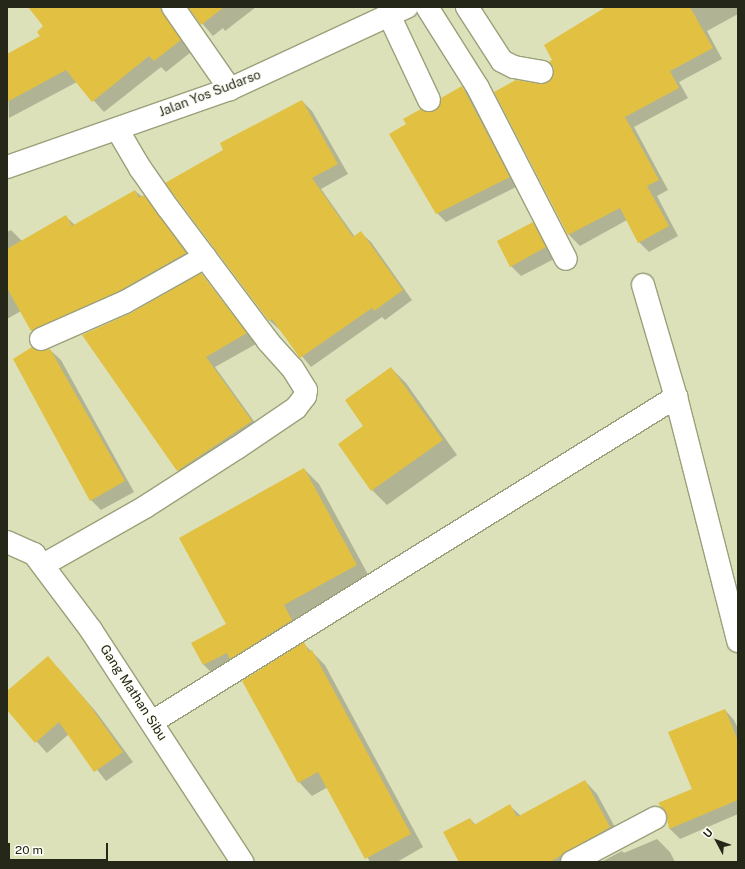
<!DOCTYPE html>
<style>
body{margin:0}
#map{position:relative;width:745px;height:869px;overflow:hidden;background:#dce1ba;font-family:"Public Sans",sans-serif}
div>[style]{position:absolute}
.shadow>*{inset:0;background:#0003}
.building>*{inset:0;background:#e2c041}
.roads{filter:drop-shadow(1px 0 #9ba07b) drop-shadow(-1px 0 #9ba07b) drop-shadow(0 1px #9ba07b) drop-shadow(0 -1px #9ba07b)}
.minor>*{height:22px;margin:-11px;padding:0 11px;transform-origin:11px;border-radius:11px;background:#fff}
span{translate:-50% -50%;white-space:nowrap;text-align:center;line-height:1.15;-webkit-text-stroke:3px #fefff7;paint-order:stroke}
.street-label{font-size:13px;color:#252719}
.frame{position:absolute;inset:0;border:8px solid #252719;pointer-events:none}
.north{position:absolute;left:697px;top:821px;width:40px;height:40px;-webkit-text-stroke:3px #fefff7;paint-order:stroke;rotate:311deg;font-size:11px;font-weight:700;line-height:16px;text-align:center;color:#252719}
.north::after{content:'';display:block;margin:auto;width:14px;height:18px;background:#252719;clip-path:polygon(50% 0,100% 100%,50% 72%,0 100%)}
.scale{position:absolute;left:8px;top:843px;width:100px;height:18px;box-sizing:border-box;border:2px solid #252719;border-top:0;padding-left:5px;font-size:12px;line-height:14px;white-space:nowrap;color:#252719;-webkit-text-stroke:3px #fefff7;paint-order:stroke}
</style>
<div id="map">
<div class="shadow">
<i style="clip-path:polygon(29px 7px,256px 7px,225px 31px,223px 28px,213px 36px,188px 7px,177px 8px,191px 52px,166px 72px,161px 67px,104px 112px,77px 82px,9px 118px,7px 55px,42px 37px,45px 27px)"></i>
<i style="clip-path:polygon(609px 7px,738px 7px,738px 14px,707px 31px,722px 59px,679px 82px,688px 98px,634px 127px,668px 190px,657px 196px,678px 236px,649px 252px,639px 242px,627px 220px,580px 246px,570px 236px,496px 93px,552px 81px)"></i>
<i style="clip-path:polygon(462px 88px,471px 96px,518px 186px,446px 222px,437px 213px,427px 113px,435px 112px)"></i>
<i style="clip-path:polygon(302px 101px,312px 111px,348px 174px,321px 189px,355px 237px,361px 233px,371px 242px,412px 300px,385px 320px,382px 317px,311px 367px,280px 330px,269px 320px,225px 150px)"></i>
<i style="clip-path:polygon(135px 191px,154px 206px,196px 264px,42px 341px,32px 331px,21px 311px,7px 319px,7px 232px,11px 230px,22px 241px,66px 217px,75px 225px)"></i>
<i style="clip-path:polygon(532px 223px,543px 233px,556px 258px,521px 276px,511px 266px)"></i>
<i style="clip-path:polygon(201px 275px,256px 344px,215px 367px,261px 431px,188px 480px,178px 470px,132px 314px)"></i>
<i style="clip-path:polygon(50px 350px,61px 360px,134px 492px,101px 510px,91px 500px,40px 352px)"></i>
<i style="clip-path:polygon(391px 368px,406px 383px,457px 455px,387px 505px,372px 490px,339px 444px,364px 426px)"></i>
<i style="clip-path:polygon(304px 469px,319px 484px,371px 580px,218px 679px,204px 665px,192px 644px,227px 624px)"></i>
<i style="clip-path:polygon(304px 644px,325px 665px,423px 847px,397px 862px,370px 862px,328px 787px,312px 796px,299px 782px)"></i>
<i style="clip-path:polygon(58px 668px,97px 713px,133px 762px,106px 781px,69px 734px,47px 753px,7px 709px,7px 692px)"></i>
<i style="clip-path:polygon(725px 710px,734px 720px,738px 729px,738px 814px,680px 839px,670px 829px,667px 812px,693px 790px)"></i>
<i style="clip-path:polygon(585px 781px,597px 794px,622px 840px,584px 862px,460px 862px,470px 819px,476px 825px,510px 806px,521px 816px)"></i>
<i style="clip-path:polygon(657px 839px,670px 852px,675px 862px,601px 862px,622px 851px,624px 853px)"></i>
</div>
<div class="building">
<i style="clip-path:polygon(28px 7px,161px 7px,181px 40px,154px 61px,149px 56px,92px 102px,66px 70px,7px 102px,7px 54px,40px 36px,37px 32px,43px 26px)"></i>
<i style="clip-path:polygon(188px 7px,224px 7px,201px 25px)"></i>
<i style="clip-path:polygon(606px 7px,690px 7px,713px 48px,670px 71px,679px 88px,625px 117px,659px 180px,647px 186px,669px 226px,638px 243px,620px 208px,568px 235px,494px 92px,516px 80px,540px 84px,551px 80px,554px 68px,549px 62px,552px 60px,544px 45px)"></i>
<i style="clip-path:polygon(462px 86px,510px 177px,436px 214px,389px 134px,406px 124px,403px 119px,421px 109px,428px 112px,435px 111px,439px 107px,441px 98px)"></i>
<i style="clip-path:polygon(302px 100px,338px 164px,312px 178px,353px 237px,361px 231px,403px 290px,374px 311px,372px 308px,300px 358px,272px 319px,269px 321px,165px 183px,223px 150px,220px 143px)"></i>
<i style="clip-path:polygon(135px 190px,139px 198px,144px 195px,186px 253px,119px 291px,31px 331px,7px 288px,7px 249px,66px 215px,72px 226px)"></i>
<i style="clip-path:polygon(533px 222px,546px 247px,510px 267px,497px 241px)"></i>
<i style="clip-path:polygon(201px 273px,247px 333px,206px 357px,252px 421px,177px 471px,82px 335px,131px 313px)"></i>
<i style="clip-path:polygon(32px 347px,40px 351px,50px 349px,125px 481px,90px 501px,13px 359px)"></i>
<i style="clip-path:polygon(391px 367px,443px 440px,371px 491px,338px 444px,363px 426px,345px 400px)"></i>
<i style="clip-path:polygon(304px 468px,357px 565px,284px 605px,292px 620px,230px 659px,227px 653px,203px 665px,191px 643px,226px 624px,179px 538px)"></i>
<i style="clip-path:polygon(304px 642px,309px 652px,312px 650px,411px 834px,365px 859px,318px 772px,298px 783px,242px 681px)"></i>
<i style="clip-path:polygon(48px 656px,88px 703px,123px 752px,94px 772px,59px 722px,35px 743px,7px 710px,7px 691px)"></i>
<i style="clip-path:polygon(725px 709px,738px 741px,738px 800px,669px 829px,666px 813px,658px 803px,692px 789px,668px 732px)"></i>
<i style="clip-path:polygon(585px 780px,610px 827px,550px 862px,459px 862px,443px 832px,470px 818px,474px 825px,510px 804px,517px 817px)"></i>
</div>
<div class="roads">
<div class="minor">
<i style="left:173px;top:7px;width:100px;rotate:55.2deg"></i>
<i style="left:427px;top:7px;width:96px;rotate:57.8deg"></i>
<i style="left:478px;top:88px;width:192px;rotate:62.8deg"></i>
<i style="left:467px;top:7px;width:64px;rotate:57.1deg"></i>
<i style="left:502px;top:61px;width:13px;rotate:27deg"></i>
<i style="left:514px;top:67px;width:28px;rotate:10deg"></i>
<i style="left:389px;top:15px;width:94px;rotate:64.8deg"></i>
<i style="left:7px;top:167px;width:236px;rotate:-19.3deg"></i>
<i style="left:230px;top:89px;width:195px;rotate:-24.9deg"></i>
<i style="left:643px;top:285px;width:117px;rotate:73.6deg"></i>
<i style="left:676px;top:397px;width:252px;rotate:75.7deg"></i>
<i style="left:41px;top:339px;width:92px;rotate:-23.8deg"></i>
<i style="left:125px;top:302px;width:92px;rotate:-29.4deg"></i>
<i style="left:7px;top:542px;width:30px;rotate:24deg"></i>
<i style="left:34px;top:554px;width:95px;rotate:53.1deg"></i>
<i style="left:91px;top:630px;width:277px;rotate:56.9deg"></i>
<i style="left:43px;top:565px;width:117px;rotate:-29.6deg"></i>
<i style="left:145px;top:507px;width:109px;rotate:-32.7deg"></i>
<i style="left:237px;top:448px;width:71px;rotate:-34.1deg"></i>
<i style="left:296px;top:408px;width:15px;rotate:-53deg"></i>
<i style="left:305px;top:396px;width:6px;rotate:-81deg"></i>
<i style="left:306px;top:390px;width:26px;rotate:-122deg"></i>
<i style="left:292px;top:368px;width:36px;rotate:-132deg"></i>
<i style="left:268px;top:341px;width:166px;rotate:-126.9deg"></i>
<i style="left:168px;top:208px;width:49px;rotate:-125deg"></i>
<i style="left:140px;top:168px;width:45px;rotate:-120.5deg"></i>
<i style="left:152px;top:722px;width:617px;rotate:-31.81deg"></i>
<i style="left:572px;top:862px;width:94px;rotate:-27.9deg"></i>
</div>
</div>
<div class="street-label">
<span style="left:210px;top:94px;rotate:-21deg">Jalan Yos Sudarso</span>
<span style="left:133px;top:693px;rotate:57deg">Gang Mathan Sibu</span>
</div>
<div class="frame"></div>
<div class="north">U</div>
<div class="scale">20 m</div>
</div>
